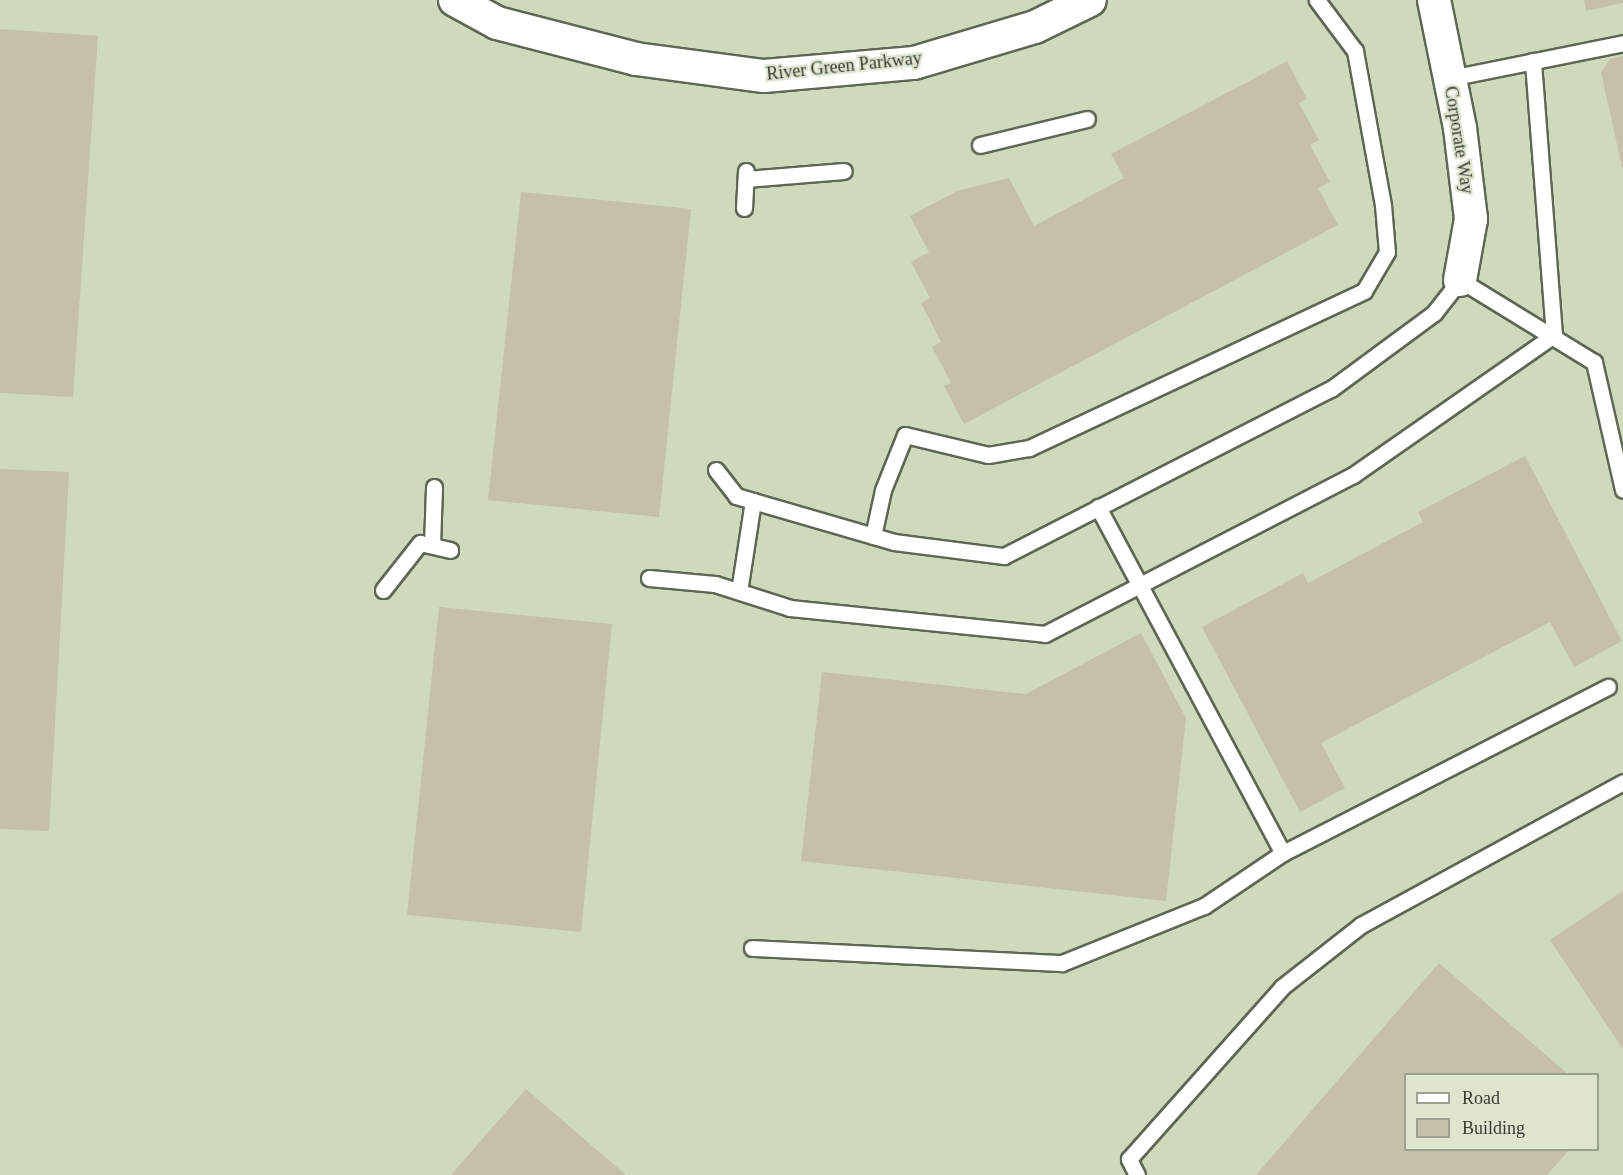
<!DOCTYPE html>
<style>
body{margin:0}
#map{position:relative;width:1623px;height:1175px;overflow:hidden;background:#dde5cf;font-family:Georgia,serif}
div>[style]{position:absolute}
.built>*{inset:0;background:#cfdabd}
.building>*{inset:0;background:#c6bfa9}
.roads{filter:drop-shadow(2px 0 #5f6653) drop-shadow(-2px 0 #5f6653) drop-shadow(0 2px #5f6653) drop-shadow(0 -2px #5f6653)}
.service>*{height:15px;margin:-7.5px;padding:0 7.5px;transform-origin:7.5px;border-radius:7.5px;background:#fff}
.minor>*{height:32px;margin:-16px;padding:0 16px;transform-origin:16px;border-radius:16px;background:#fff}
span{translate:-50% -50%;white-space:nowrap;text-align:center;line-height:1.15;-webkit-text-stroke:4.5px #dde5cf;paint-order:stroke}
.street-label{font-size:18px;color:#383b33}
.legend{position:absolute;left:1404px;top:1073px;width:195px;height:78px;box-sizing:border-box;background:#dde5cf;border:2px solid #9ba191;margin:0;padding:8px 10px;list-style:none;font-size:18px;color:#383b33}
.legend li{display:flex;align-items:center;gap:12px;height:30px}
.legend b{width:30px;border:2px solid #9ba191}
</style>
<div id="map">
<div class="built">
<i style="clip-path:polygon(evenodd,0 0,1623px 0,1623px 1175px,0 1175px,0 0,1406px 1074px,1598px 1074px,1598px 1150px,1406px 1150px,1406px 1074px)"></i>
</div>
<div class="building">
<i style="clip-path:polygon(1584px 0,1623px 0,1623px 3px,1586px 11px)"></i>
<i style="clip-path:polygon(0 29px,98px 36px,73px 397px,0 393px)"></i>
<i style="clip-path:polygon(1623px 56px,1623px 167px,1622px 167px,1601px 72px,1610px 59px)"></i>
<i style="clip-path:polygon(1287px 61px,1307px 99px,1299px 103px,1319px 140px,1310px 145px,1330px 182px,1318px 188px,1338px 225px,964px 424px,944px 386px,951px 383px,932px 347px,941px 342px,921px 303px,930px 298px,911px 262px,929px 252px,910px 216px,957px 191px,1009px 178px,1034px 226px,1124px 178px,1111px 154px)"></i>
<i style="clip-path:polygon(521px 192px,691px 209px,659px 517px,488px 500px)"></i>
<i style="clip-path:polygon(1525px 456px,1622px 641px,1574px 667px,1550px 622px,1321px 743px,1345px 788px,1300px 812px,1202px 627px,1303px 573px,1308px 583px,1423px 522px,1418px 512px)"></i>
<i style="clip-path:polygon(0 469px,69px 472px,49px 831px,0 829px)"></i>
<i style="clip-path:polygon(439px 607px,612px 624px,581px 932px,407px 915px)"></i>
<i style="clip-path:polygon(1141px 633px,1186px 718px,1166px 901px,801px 861px,822px 672px,1026px 694px)"></i>
<i style="clip-path:polygon(1623px 891px,1623px 1049px,1550px 940px)"></i>
<i style="clip-path:polygon(1439px 963px,1568px 1074px,1406px 1074px,1406px 1150px,1569px 1150px,1547px 1175px,1256px 1175px)"></i>
<i style="clip-path:polygon(526px 1089px,626px 1175px,451px 1175px)"></i>
</div>
<div class="roads">
<div class="service">
<i style="left:1450px;top:78px;width:177px;rotate:-11.4deg"></i>
<i style="left:980px;top:145px;width:110px;rotate:-13.7deg"></i>
<i style="left:746px;top:179px;width:98px;rotate:-4.7deg"></i>
<i style="left:744px;top:208px;width:37px;rotate:-87deg"></i>
<i style="left:716px;top:470px;width:33px;rotate:52deg"></i>
<i style="left:736px;top:496px;width:18px;rotate:16deg"></i>
<i style="left:753px;top:501px;width:91px;rotate:98.8deg"></i>
<i style="left:753px;top:501px;width:147px;rotate:16.2deg"></i>
<i style="left:894px;top:542px;width:111px;rotate:7.3deg"></i>
<i style="left:1004px;top:556px;width:367px;rotate:-27.1deg"></i>
<i style="left:1331px;top:389px;width:128px;rotate:-36.4deg"></i>
<i style="left:1434px;top:313px;width:42px;rotate:-51.8deg"></i>
<i style="left:1460px;top:280px;width:157px;rotate:31.5deg"></i>
<i style="left:1594px;top:362px;width:131px;rotate:77.2deg"></i>
<i style="left:1098px;top:507px;width:392px;rotate:61.9deg"></i>
<i style="left:873px;top:536px;width:47px;rotate:-77.7deg"></i>
<i style="left:883px;top:490px;width:59px;rotate:-68.2deg"></i>
<i style="left:905px;top:435px;width:85px;rotate:13.5deg"></i>
<i style="left:988px;top:455px;width:42px;rotate:-9.7deg"></i>
<i style="left:1029px;top:448px;width:370px;rotate:-25.1deg"></i>
<i style="left:1364px;top:291px;width:45px;rotate:-59.5deg"></i>
<i style="left:1387px;top:252px;width:47px;rotate:-94.9deg"></i>
<i style="left:1383px;top:205px;width:157px;rotate:-100.3deg"></i>
<i style="left:1355px;top:51px;width:64px;rotate:-126.7deg"></i>
<i style="left:432px;top:545px;width:58px;rotate:-88deg"></i>
<i style="left:649px;top:578px;width:66px;rotate:5.2deg"></i>
<i style="left:715px;top:584px;width:79px;rotate:17.7deg"></i>
<i style="left:790px;top:608px;width:256px;rotate:5.8deg"></i>
<i style="left:1045px;top:634px;width:347px;rotate:-27.3deg"></i>
<i style="left:1353px;top:475px;width:245px;rotate:-34.9deg"></i>
<i style="left:1554px;top:335px;width:275px;rotate:-94.4deg"></i>
<i style="left:383px;top:590px;width:60px;rotate:-51.8deg"></i>
<i style="left:420px;top:543px;width:31px;rotate:13deg"></i>
<i style="left:752px;top:948px;width:310px;rotate:2.8deg"></i>
<i style="left:1062px;top:963px;width:153px;rotate:-21.9deg"></i>
<i style="left:1204px;top:906px;width:95px;rotate:-33.9deg"></i>
<i style="left:1283px;top:853px;width:365px;rotate:-27.1deg"></i>
<i style="left:1137px;top:1175px;width:18px;rotate:-117deg"></i>
<i style="left:1129px;top:1159px;width:230px;rotate:-48.3deg"></i>
<i style="left:1282px;top:987px;width:100px;rotate:-38.1deg"></i>
<i style="left:1361px;top:925px;width:298px;rotate:-28.6deg"></i>
</div>
<div class="minor">
<i style="left:455px;top:0;width:48px;rotate:28.7deg"></i>
<i style="left:497px;top:23px;width:144px;rotate:14.5deg"></i>
<i style="left:636px;top:59px;width:129px;rotate:7.6deg"></i>
<i style="left:764px;top:76px;width:151px;rotate:-5deg"></i>
<i style="left:914px;top:63px;width:126px;rotate:-16.6deg"></i>
<i style="left:1035px;top:27px;width:61px;rotate:-26.1deg"></i>
<i style="left:1434px;top:0;width:131px;rotate:78.5deg"></i>
<i style="left:1460px;top:128px;width:92px;rotate:83.1deg"></i>
<i style="left:1471px;top:219px;width:62px;rotate:100.2deg"></i>
</div>
</div>
<div class="street-label">
<span style="left:844px;top:66px;rotate:-6deg">River Green Parkway</span>
<span style="left:1459px;top:140px;rotate:81deg">Corporate Way</span>
</div>
<ul class="legend">
<li><b style="height:8px;background:#fff"></b>Road</li>
<li><b style="height:16px;background:#c6bfa9"></b>Building</li>
</ul>
</div>
